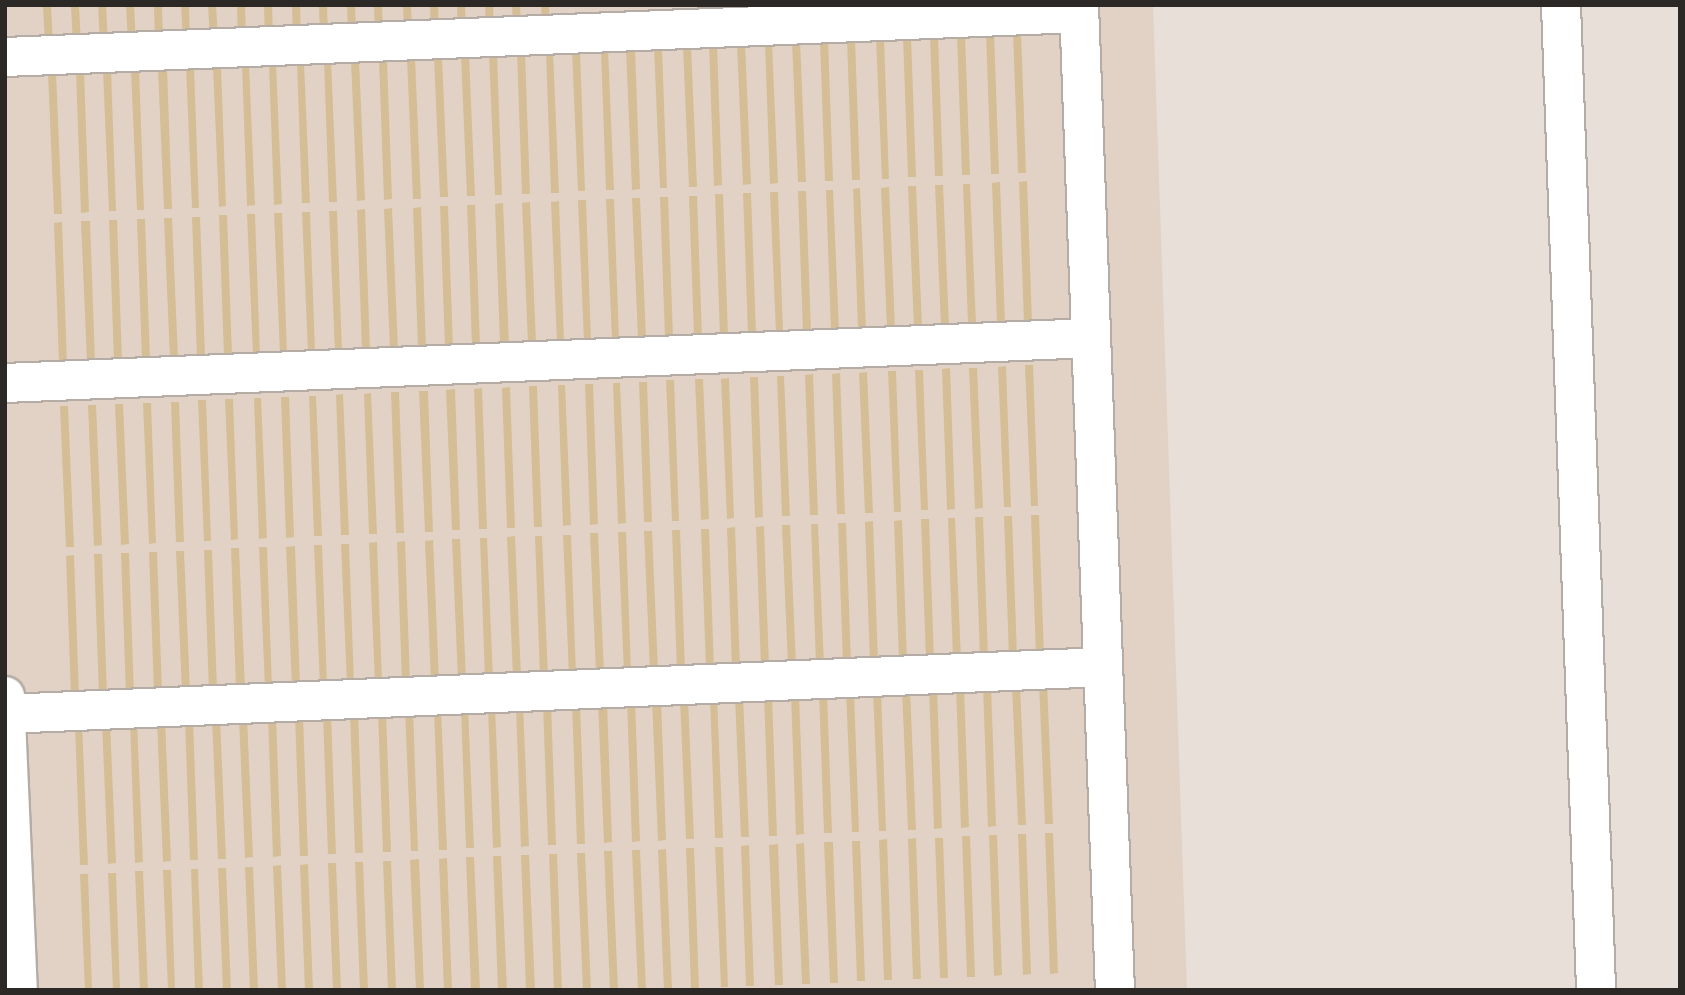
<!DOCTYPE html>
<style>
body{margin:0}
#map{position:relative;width:1685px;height:995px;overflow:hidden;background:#e8dfd8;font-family:Commissioner,sans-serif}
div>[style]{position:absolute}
.built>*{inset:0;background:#e1d2c5}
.building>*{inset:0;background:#d5be95}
.roads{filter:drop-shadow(2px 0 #b4aca5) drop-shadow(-2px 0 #b4aca5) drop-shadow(0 2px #b4aca5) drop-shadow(0 -2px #b4aca5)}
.minor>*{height:38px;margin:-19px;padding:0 19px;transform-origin:19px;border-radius:19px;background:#fff}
span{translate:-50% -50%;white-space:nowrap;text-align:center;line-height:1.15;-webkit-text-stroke:6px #f5ece5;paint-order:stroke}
.frame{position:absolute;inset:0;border:7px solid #2b2825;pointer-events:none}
</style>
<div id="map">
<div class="built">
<i style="clip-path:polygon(5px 5px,1153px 5px,1187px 990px,5px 990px)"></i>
</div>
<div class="building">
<i style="clip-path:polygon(43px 5px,51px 5px,53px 47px,45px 47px)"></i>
<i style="clip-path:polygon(71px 5px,79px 5px,81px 45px,73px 45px)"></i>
<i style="clip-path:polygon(98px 5px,106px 5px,108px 44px,100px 44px)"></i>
<i style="clip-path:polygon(126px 5px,134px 5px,136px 43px,128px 44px)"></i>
<i style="clip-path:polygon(154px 5px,162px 5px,163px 42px,155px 42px)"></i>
<i style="clip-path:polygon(181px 5px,189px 5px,190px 41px,183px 41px)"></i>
<i style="clip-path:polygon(208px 5px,216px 5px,218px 39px,210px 40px)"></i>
<i style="clip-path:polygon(237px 5px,245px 5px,246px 38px,238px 39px)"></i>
<i style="clip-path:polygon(264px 5px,272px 5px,273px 37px,265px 38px)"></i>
<i style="clip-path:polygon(292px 5px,300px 5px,301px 36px,293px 36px)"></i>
<i style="clip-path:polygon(319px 5px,327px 5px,328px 35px,320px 35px)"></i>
<i style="clip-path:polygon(347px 5px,355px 5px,356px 33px,348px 34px)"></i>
<i style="clip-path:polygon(374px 5px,382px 5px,383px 33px,375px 33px)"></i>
<i style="clip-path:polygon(403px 5px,411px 5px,412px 31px,404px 32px)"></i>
<i style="clip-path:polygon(430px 5px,438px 5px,439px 30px,431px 30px)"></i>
<i style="clip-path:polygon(457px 5px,465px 5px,466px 29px,458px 29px)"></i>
<i style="clip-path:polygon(485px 5px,493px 5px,494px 28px,486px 28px)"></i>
<i style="clip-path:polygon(512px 5px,520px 5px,521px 27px,513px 27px)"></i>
<i style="clip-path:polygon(541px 5px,549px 5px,550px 25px,542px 26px)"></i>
<i style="clip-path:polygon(1013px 32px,1021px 32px,1026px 173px,1018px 173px)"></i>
<i style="clip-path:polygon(994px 33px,999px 174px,991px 174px,986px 34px)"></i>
<i style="clip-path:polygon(965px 34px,970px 175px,962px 175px,957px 35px)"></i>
<i style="clip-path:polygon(938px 35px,943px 176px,935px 176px,930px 36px)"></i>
<i style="clip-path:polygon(903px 37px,911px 37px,916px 177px,908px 177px)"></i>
<i style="clip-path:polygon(876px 38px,884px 38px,889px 179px,882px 179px)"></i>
<i style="clip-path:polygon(855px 39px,860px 180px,852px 180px,847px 40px)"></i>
<i style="clip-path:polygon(828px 40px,833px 181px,825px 181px,820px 41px)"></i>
<i style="clip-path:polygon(792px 41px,800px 41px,806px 182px,798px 182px)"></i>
<i style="clip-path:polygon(765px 43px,772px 43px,778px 183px,770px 184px)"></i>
<i style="clip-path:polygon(737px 44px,745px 44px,751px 184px,743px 185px)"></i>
<i style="clip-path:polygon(709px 45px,717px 45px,722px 185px,714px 186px)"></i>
<i style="clip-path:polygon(683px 46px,691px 46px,697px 187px,689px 187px)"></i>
<i style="clip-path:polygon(654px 47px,662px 47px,667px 188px,660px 188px)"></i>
<i style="clip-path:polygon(608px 49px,614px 190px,606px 190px,601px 50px)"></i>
<i style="clip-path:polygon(626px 49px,635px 49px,640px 189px,632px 190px)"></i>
<i style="clip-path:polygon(572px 51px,580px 51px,585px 191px,578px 191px)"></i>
<i style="clip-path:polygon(546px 52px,553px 52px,559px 193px,551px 193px)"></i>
<i style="clip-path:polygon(517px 53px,525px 53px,530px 194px,522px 194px)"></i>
<i style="clip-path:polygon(497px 54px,502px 195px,495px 195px,489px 55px)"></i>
<i style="clip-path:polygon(469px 55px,475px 196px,467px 196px,461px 56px)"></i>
<i style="clip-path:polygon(434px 57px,442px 57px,448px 197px,440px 197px)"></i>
<i style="clip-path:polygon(407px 58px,415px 58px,421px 199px,413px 199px)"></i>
<i style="clip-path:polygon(379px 59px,387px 59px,392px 199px,384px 200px)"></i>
<i style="clip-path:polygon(351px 60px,359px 60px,365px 200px,357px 201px)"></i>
<i style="clip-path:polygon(324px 61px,331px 61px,337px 202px,329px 202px)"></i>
<i style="clip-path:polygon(297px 63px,304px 63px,310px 203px,302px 203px)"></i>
<i style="clip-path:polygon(269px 64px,276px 64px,282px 204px,274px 205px)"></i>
<i style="clip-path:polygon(242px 65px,249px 65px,255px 205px,247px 206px)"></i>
<i style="clip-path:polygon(213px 66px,221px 66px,226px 206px,219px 207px)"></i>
<i style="clip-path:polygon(186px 67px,194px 67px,199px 208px,192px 208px)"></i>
<i style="clip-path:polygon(167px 68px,172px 209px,164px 209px,158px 69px)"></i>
<i style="clip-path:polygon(139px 69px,144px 210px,137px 210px,131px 70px)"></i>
<i style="clip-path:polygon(111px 70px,116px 211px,109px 211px,103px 71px)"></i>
<i style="clip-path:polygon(76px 72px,84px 72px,89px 212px,81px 213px)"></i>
<i style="clip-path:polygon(48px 73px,56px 73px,62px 214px,54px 214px)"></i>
<i style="clip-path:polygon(1027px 181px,1032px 322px,1024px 323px,1019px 182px)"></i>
<i style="clip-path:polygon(1000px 182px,1005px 323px,997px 323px,992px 183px)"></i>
<i style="clip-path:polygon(963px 184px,970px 184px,976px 324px,968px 324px)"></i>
<i style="clip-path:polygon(935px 185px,943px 185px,949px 326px,941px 326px)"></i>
<i style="clip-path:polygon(908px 186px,916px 186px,922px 327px,914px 327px)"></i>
<i style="clip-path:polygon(889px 187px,895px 328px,887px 328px,881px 188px)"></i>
<i style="clip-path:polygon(860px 188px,866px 329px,858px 329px,853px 189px)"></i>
<i style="clip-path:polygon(826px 190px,833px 190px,839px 330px,831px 330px)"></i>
<i style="clip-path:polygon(798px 191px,806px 191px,811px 331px,803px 332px)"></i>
<i style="clip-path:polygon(770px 192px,778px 192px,783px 332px,776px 333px)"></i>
<i style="clip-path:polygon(743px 193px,751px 193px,756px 334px,748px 334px)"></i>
<i style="clip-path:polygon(715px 194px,723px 194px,728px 335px,720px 335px)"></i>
<i style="clip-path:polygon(689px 196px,697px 196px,702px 336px,694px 336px)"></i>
<i style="clip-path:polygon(660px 197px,668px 197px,673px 337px,665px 338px)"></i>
<i style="clip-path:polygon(632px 198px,640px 198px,646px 338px,638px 339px)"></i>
<i style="clip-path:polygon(606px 199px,614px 199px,619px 340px,612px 340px)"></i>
<i style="clip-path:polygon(578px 200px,586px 200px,591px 341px,584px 341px)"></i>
<i style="clip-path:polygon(559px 201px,564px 342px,557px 342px,551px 202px)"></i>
<i style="clip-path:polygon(530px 202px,536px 343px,528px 343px,522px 203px)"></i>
<i style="clip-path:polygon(503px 203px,509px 344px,500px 344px,495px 204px)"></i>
<i style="clip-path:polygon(467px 205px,475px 205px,480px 346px,472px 346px)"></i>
<i style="clip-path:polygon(440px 206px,448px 206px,453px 347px,445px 347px)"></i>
<i style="clip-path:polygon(421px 207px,426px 348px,418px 348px,413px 208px)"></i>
<i style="clip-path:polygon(392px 208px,398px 349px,390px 349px,384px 209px)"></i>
<i style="clip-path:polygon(365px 209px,370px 350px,362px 350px,357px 210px)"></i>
<i style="clip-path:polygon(329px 211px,337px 211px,342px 351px,335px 352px)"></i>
<i style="clip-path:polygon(302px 212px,310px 212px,315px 352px,308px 353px)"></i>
<i style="clip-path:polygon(274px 213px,282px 213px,287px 353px,280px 354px)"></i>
<i style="clip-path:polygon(247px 214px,255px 214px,260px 355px,253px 355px)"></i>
<i style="clip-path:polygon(219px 215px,227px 215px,232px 356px,224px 356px)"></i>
<i style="clip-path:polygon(192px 217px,200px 217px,205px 357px,197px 358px)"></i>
<i style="clip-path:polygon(164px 218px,172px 218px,178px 358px,170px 359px)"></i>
<i style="clip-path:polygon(137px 219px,145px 219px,150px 359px,142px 360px)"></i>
<i style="clip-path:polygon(109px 220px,117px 220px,122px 361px,114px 361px)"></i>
<i style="clip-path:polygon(81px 221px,90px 221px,95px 362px,87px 362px)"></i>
<i style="clip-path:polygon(62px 222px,67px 363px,59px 363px,54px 223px)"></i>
<i style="clip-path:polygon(1025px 365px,1033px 365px,1038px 506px,1031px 506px)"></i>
<i style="clip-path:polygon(1006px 366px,1011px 507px,1004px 507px,998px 367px)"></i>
<i style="clip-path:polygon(950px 368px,955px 509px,947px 510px,942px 369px)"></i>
<i style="clip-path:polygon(969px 368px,977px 368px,983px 508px,975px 509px)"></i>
<i style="clip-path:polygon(915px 370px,923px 370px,928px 510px,921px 510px)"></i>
<i style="clip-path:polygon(888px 371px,896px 371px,901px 512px,894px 512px)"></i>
<i style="clip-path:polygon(867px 372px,873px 513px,865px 513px,859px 373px)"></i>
<i style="clip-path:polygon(840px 373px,845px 514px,837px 514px,832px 374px)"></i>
<i style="clip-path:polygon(813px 374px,818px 515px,810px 515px,805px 375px)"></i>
<i style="clip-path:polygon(777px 376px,784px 376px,790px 516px,782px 516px)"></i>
<i style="clip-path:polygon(750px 377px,758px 377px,763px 517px,755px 518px)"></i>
<i style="clip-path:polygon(729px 378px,734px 518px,727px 519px,721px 379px)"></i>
<i style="clip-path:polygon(695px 379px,703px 379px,709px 519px,701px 520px)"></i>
<i style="clip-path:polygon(666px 380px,674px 380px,679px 521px,672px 521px)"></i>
<i style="clip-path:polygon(639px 382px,647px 382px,652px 522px,644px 522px)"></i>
<i style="clip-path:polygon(613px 383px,620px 383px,626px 523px,618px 524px)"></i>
<i style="clip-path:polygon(585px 384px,593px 384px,598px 524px,590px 525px)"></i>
<i style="clip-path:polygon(558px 385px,565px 385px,571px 525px,563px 526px)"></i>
<i style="clip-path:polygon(529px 386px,537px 386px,542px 527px,534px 527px)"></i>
<i style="clip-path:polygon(510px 387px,515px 528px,507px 528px,502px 388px)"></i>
<i style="clip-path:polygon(482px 388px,487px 529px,479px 529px,474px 389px)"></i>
<i style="clip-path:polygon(455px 389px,460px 530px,452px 530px,446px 390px)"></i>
<i style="clip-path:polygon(419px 391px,428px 391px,433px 532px,425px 532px)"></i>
<i style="clip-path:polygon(391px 392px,399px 392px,404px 533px,396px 533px)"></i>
<i style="clip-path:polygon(371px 393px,377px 534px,369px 534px,364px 394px)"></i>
<i style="clip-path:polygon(343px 394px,349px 535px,341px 535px,336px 395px)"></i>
<i style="clip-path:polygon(309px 396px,316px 396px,322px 536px,314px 536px)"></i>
<i style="clip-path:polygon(281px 397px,289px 397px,294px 537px,286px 538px)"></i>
<i style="clip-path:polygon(254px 398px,261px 398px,267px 538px,259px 539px)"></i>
<i style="clip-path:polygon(225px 399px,233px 399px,238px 539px,231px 540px)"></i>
<i style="clip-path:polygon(198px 400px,206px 400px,211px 541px,204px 541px)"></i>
<i style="clip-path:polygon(171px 402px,179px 402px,184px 542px,176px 542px)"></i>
<i style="clip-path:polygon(143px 403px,151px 403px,156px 543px,149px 544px)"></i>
<i style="clip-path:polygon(115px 404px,123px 404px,129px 544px,121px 545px)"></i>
<i style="clip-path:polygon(88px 405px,96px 405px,102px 545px,94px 546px)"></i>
<i style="clip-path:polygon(60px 406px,68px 406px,74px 547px,66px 547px)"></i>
<i style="clip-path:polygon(1031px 515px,1039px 515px,1044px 655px,1036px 656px)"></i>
<i style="clip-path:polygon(1004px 516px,1012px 516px,1017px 656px,1009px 657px)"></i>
<i style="clip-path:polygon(975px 517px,983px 517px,988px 657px,980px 658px)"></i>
<i style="clip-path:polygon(948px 518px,955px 518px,961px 659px,953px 659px)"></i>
<i style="clip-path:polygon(921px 519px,929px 519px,934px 660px,926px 660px)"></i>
<i style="clip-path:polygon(902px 520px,907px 661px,899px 661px,894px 521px)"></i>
<i style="clip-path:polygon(873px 521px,878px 662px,870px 662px,865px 522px)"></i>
<i style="clip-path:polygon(838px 523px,846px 523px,851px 663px,843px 663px)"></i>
<i style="clip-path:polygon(811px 524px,818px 524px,824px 665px,816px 665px)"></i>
<i style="clip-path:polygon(782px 525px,790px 525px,796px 666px,788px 666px)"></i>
<i style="clip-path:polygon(764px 526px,769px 666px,761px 667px,756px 527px)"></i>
<i style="clip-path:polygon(735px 527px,740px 668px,732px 668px,727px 528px)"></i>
<i style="clip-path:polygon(701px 529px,709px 529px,714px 669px,706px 669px)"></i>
<i style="clip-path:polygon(672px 530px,680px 530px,685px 670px,677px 671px)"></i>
<i style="clip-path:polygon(644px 531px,652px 531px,658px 671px,650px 672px)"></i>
<i style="clip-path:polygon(618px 532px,626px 532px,631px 672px,624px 673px)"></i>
<i style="clip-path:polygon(590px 533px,598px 533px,604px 674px,596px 674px)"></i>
<i style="clip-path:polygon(563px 535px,571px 535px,576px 675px,569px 675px)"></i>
<i style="clip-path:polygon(515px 536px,521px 677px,513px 677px,507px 537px)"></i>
<i style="clip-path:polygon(535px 536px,542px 536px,548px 676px,540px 677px)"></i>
<i style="clip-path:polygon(480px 538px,487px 538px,493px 679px,485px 679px)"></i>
<i style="clip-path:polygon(452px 539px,460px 539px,466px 680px,458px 680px)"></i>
<i style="clip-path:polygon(433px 540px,439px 681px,431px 681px,425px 541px)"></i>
<i style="clip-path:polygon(405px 541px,410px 682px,402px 682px,397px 542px)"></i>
<i style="clip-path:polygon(377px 542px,382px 683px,375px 683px,369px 543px)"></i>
<i style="clip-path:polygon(341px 544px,349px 544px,354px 685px,347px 685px)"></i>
<i style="clip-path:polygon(314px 545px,322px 545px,327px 686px,320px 686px)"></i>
<i style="clip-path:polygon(295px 546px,300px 686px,292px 687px,286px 547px)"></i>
<i style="clip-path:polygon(259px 547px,267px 547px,272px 688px,265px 688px)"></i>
<i style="clip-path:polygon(231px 548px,239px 548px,245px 689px,236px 689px)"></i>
<i style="clip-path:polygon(204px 550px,212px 550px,217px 690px,209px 691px)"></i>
<i style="clip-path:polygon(176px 551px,184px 551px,190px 691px,182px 692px)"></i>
<i style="clip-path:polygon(149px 552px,157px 552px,162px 692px,154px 693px)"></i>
<i style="clip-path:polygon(121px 553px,129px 553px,134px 694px,126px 694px)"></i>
<i style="clip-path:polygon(94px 554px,102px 554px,107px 695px,99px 695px)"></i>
<i style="clip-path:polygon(74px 555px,79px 696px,71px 697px,66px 556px)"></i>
<i style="clip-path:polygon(1039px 683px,1047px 683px,1053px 824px,1045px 824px)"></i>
<i style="clip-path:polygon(1012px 685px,1020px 685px,1026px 825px,1018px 825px)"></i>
<i style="clip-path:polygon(983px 686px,991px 686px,996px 826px,988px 827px)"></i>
<i style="clip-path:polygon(956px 687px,964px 687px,969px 827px,961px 828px)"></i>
<i style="clip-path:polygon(929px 688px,937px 688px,942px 828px,934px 829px)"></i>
<i style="clip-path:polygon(902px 689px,910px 689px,916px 830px,908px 830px)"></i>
<i style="clip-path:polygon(881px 690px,886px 831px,879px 831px,873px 691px)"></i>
<i style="clip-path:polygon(854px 691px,859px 832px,852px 832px,846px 692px)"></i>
<i style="clip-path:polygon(827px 692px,832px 833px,824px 833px,819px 693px)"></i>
<i style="clip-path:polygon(791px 694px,799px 694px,804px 834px,796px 835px)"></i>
<i style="clip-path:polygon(764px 695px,772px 695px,777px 836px,769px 836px)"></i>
<i style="clip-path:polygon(743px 696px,749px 837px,741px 837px,735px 697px)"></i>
<i style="clip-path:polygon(710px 697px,717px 697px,723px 838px,715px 838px)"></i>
<i style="clip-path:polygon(688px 698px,694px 839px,686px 839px,680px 699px)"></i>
<i style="clip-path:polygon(652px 700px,661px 700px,666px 840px,658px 841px)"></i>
<i style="clip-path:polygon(627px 701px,635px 701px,640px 841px,632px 842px)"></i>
<i style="clip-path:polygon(598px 702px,607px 702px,612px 842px,604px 843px)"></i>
<i style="clip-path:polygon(572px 703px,580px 703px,585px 844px,577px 844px)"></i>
<i style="clip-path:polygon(543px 704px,551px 704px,556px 845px,548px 845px)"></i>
<i style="clip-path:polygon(516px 706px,523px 706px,529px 846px,521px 847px)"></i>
<i style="clip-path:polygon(488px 707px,495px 707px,501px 847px,493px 848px)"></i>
<i style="clip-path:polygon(461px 708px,468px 708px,474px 848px,466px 848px)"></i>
<i style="clip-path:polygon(434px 709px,441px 709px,447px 850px,439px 850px)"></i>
<i style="clip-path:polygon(413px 710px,418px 851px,411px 851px,405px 711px)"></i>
<i style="clip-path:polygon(386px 711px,391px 852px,383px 852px,378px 712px)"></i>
<i style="clip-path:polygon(358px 712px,363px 853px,355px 853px,350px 713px)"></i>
<i style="clip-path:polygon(323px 714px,331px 714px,336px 854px,328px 854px)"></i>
<i style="clip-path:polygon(295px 715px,303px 715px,308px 856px,300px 856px)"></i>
<i style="clip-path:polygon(276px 716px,281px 856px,273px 857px,268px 717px)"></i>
<i style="clip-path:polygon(247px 717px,253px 857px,245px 858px,239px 718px)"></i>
<i style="clip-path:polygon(212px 718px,220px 718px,226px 859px,218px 859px)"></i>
<i style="clip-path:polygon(185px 720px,193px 720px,198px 860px,190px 860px)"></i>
<i style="clip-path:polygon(157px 721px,165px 721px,171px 861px,163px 862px)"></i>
<i style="clip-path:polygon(130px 722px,137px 722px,143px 862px,135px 863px)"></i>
<i style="clip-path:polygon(102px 723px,110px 723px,116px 863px,108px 864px)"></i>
<i style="clip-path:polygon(75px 724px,82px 724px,88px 865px,80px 865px)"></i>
<i style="clip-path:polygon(1045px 833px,1053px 833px,1058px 973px,1050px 974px)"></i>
<i style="clip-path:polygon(1018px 834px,1026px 834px,1031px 974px,1023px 975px)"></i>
<i style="clip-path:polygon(989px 835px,997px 835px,1002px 975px,994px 976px)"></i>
<i style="clip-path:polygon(962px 836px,970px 836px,975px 977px,967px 977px)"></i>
<i style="clip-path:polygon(916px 838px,921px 979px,913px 979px,908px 839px)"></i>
<i style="clip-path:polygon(935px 838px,943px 838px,948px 978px,940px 978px)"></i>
<i style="clip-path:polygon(887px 839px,892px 980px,884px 980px,879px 840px)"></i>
<i style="clip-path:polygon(852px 841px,860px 841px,865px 981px,857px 981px)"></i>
<i style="clip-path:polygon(824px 842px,833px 842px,838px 983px,830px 983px)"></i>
<i style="clip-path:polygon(804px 843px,810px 984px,802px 984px,796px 844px)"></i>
<i style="clip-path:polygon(778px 844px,783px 985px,775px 985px,769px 845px)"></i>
<i style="clip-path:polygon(749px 845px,754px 986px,746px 986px,741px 846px)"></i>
<i style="clip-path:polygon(715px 847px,723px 847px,728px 987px,721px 987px)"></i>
<i style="clip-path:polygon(686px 848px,694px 848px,699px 989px,691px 989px)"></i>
<i style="clip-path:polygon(666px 849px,672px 989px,664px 990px,658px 850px)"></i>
<i style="clip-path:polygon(632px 850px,640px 850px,646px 990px,638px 990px)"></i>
<i style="clip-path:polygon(604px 851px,612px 851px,618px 990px,610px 990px)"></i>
<i style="clip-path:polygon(577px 853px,585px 853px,591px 990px,583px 990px)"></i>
<i style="clip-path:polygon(549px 854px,557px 854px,562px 990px,554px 990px)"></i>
<i style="clip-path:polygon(521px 855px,529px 855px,535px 990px,526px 990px)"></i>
<i style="clip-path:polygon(493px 856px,501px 856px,507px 990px,498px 990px)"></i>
<i style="clip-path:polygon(466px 857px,474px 857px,480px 990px,471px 990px)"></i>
<i style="clip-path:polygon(447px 858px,452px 990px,444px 990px,439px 859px)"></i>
<i style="clip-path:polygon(419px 859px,424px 990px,416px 990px,410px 860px)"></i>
<i style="clip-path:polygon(383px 861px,391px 861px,396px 990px,388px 990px)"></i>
<i style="clip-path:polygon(355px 862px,363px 862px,368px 990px,360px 990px)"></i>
<i style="clip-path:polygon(328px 863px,336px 863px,341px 990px,333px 990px)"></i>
<i style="clip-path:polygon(308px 864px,313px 990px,305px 990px,300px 865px)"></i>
<i style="clip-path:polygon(281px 865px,286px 990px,278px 990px,273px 866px)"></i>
<i style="clip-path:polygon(245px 867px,253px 867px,258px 990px,250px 990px)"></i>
<i style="clip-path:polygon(218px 868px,226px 868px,231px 990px,223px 990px)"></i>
<i style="clip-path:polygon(191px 869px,198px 869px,203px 990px,195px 990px)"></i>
<i style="clip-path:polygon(163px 870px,171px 870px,175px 990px,168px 990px)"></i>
<i style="clip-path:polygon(135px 871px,143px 871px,148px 990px,140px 990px)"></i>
<i style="clip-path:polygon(108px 873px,116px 873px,120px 990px,113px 990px)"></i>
<i style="clip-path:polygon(80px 874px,88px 874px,92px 990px,85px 990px)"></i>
</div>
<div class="roads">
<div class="minor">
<i style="left:1079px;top:5px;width:986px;rotate:87.91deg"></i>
<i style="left:1561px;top:5px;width:986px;rotate:87.96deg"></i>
<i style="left:5px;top:57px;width:1075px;rotate:-2.35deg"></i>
<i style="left:5px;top:383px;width:1087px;rotate:-2.37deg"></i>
<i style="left:5px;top:696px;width:294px;rotate:87.5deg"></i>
<i style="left:5px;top:714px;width:1099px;rotate:-2.45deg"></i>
</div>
</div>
<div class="frame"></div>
</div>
